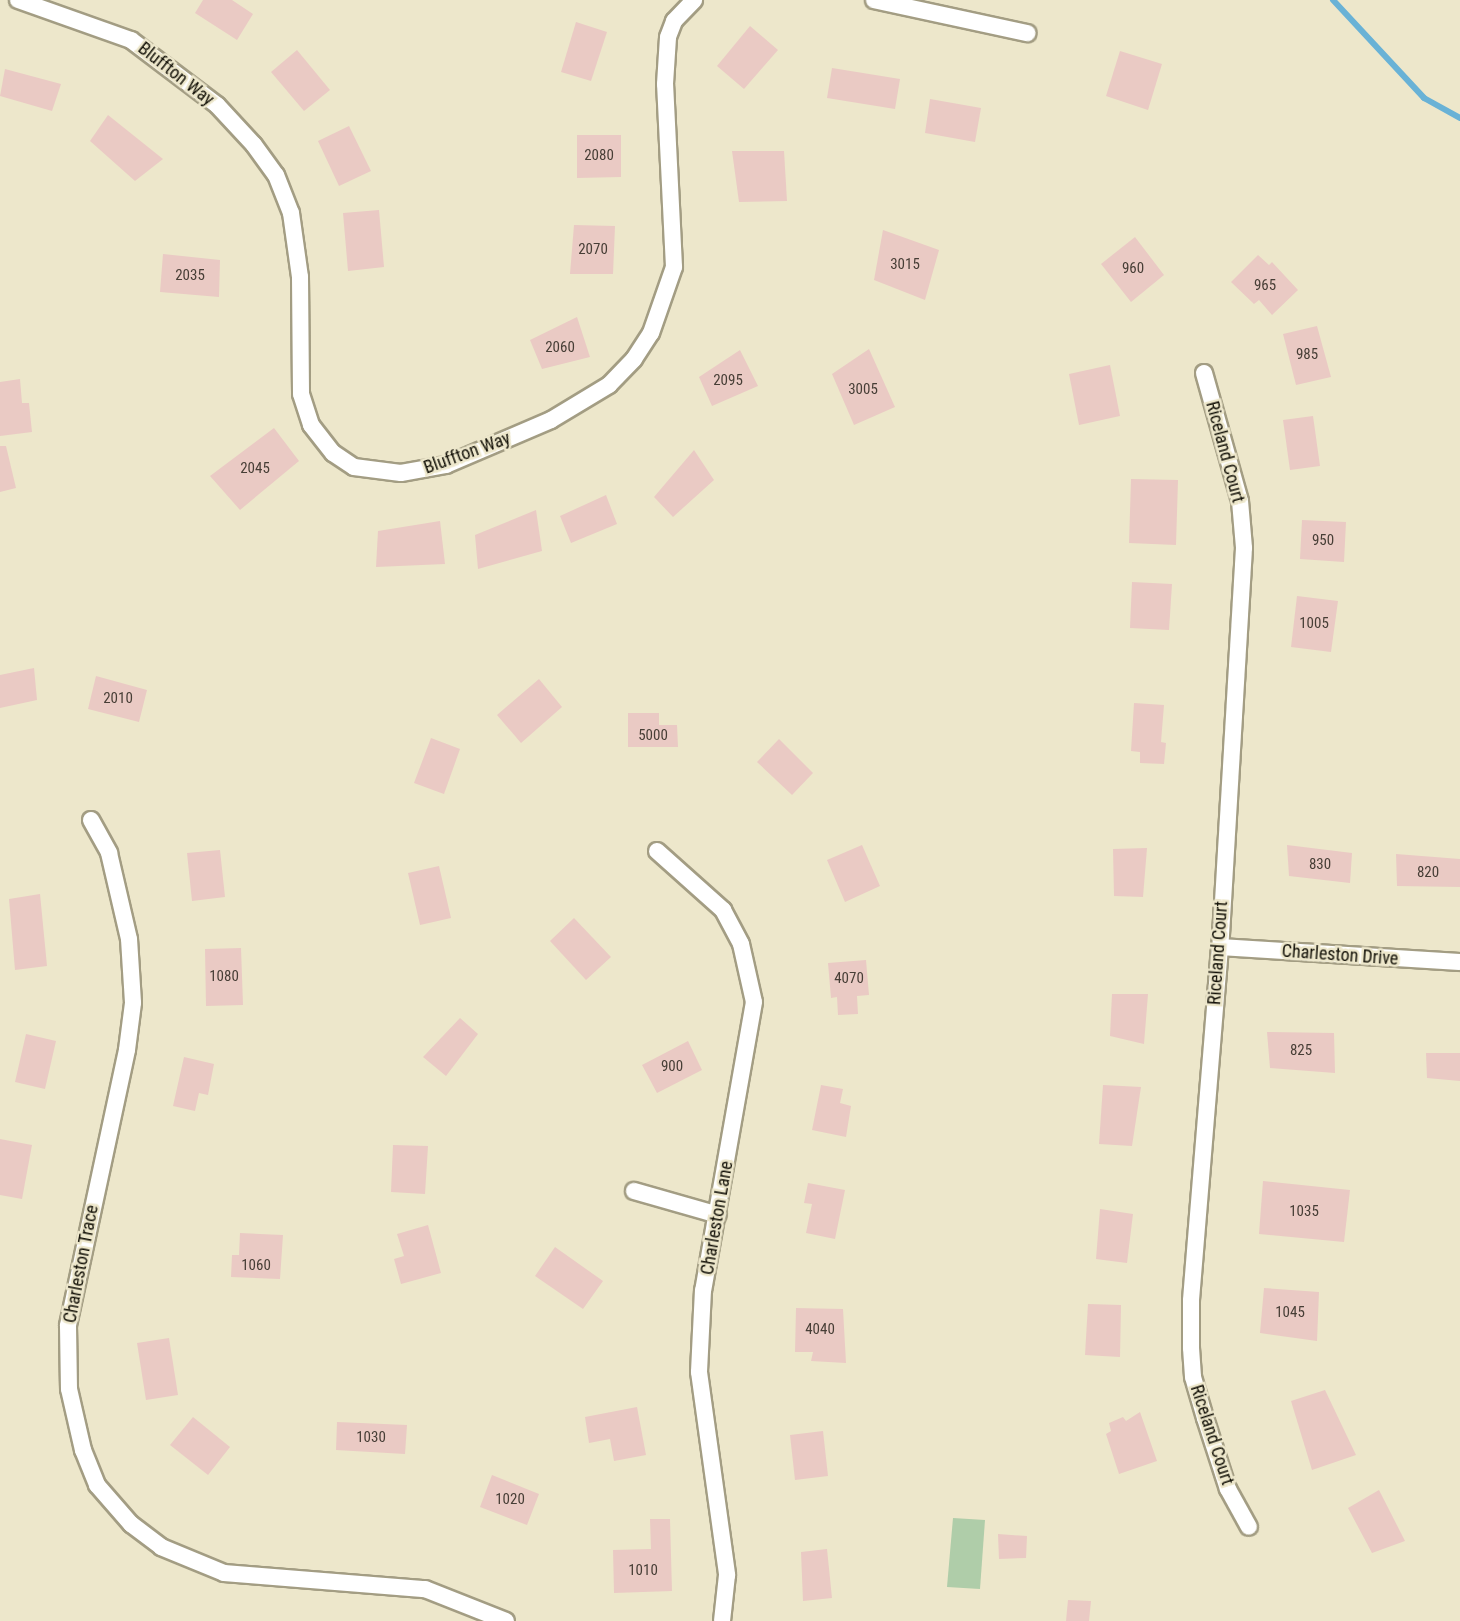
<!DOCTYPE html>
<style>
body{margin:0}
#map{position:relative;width:1460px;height:1621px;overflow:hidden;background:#ede7cb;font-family:"Roboto Condensed",sans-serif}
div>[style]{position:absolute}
.green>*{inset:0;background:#afcda9}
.stream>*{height:6px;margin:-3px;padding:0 3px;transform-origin:3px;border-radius:3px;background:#69b2d6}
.building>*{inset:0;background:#eacac4}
.roads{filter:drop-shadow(2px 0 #a39d83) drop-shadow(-2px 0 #a39d83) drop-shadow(0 2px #a39d83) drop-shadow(0 -2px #a39d83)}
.street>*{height:16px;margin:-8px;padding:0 8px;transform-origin:8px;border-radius:8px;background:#fff}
span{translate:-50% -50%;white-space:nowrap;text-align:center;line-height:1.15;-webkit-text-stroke:5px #ede7cb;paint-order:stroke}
.number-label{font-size:15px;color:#473e36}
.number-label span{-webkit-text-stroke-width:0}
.street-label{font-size:18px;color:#110f06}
</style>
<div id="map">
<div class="green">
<i style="clip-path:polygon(953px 1518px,985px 1520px,980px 1589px,947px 1587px)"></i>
</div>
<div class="stream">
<i style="left:1333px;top:0;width:134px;rotate:47.1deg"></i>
<i style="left:1424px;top:98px;width:41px;rotate:29.1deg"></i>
</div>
<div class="building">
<i style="clip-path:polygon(203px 0,232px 0,253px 14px,237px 40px,195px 13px)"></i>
<i style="clip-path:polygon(576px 22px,607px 32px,591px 81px,561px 72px)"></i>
<i style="clip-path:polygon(750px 26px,778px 50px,744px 89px,717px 66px)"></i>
<i style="clip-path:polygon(297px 50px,330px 90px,304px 111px,271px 72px)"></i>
<i style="clip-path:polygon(1120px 51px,1162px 64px,1148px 110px,1106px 96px)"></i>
<i style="clip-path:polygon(832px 68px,900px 79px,895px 109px,827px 98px)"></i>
<i style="clip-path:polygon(5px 69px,61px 84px,52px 111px,0 96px)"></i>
<i style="clip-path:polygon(930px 99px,981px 108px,975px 142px,925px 133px)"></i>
<i style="clip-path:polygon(108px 115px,163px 159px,135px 181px,90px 141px)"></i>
<i style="clip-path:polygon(349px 126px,371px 171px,339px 186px,318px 141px)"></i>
<i style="clip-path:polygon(577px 135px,621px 135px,621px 177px,577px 178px)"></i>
<i style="clip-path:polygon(732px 151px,784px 151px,787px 201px,739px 202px)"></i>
<i style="clip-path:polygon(379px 210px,384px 267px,348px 271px,343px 213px)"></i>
<i style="clip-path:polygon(574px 225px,615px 226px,613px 274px,570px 274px)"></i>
<i style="clip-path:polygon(883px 230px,939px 250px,925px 300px,874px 280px)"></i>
<i style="clip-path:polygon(1135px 237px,1164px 275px,1131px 302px,1101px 264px)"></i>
<i style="clip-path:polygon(163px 254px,220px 260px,219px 297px,160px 292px)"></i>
<i style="clip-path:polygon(1258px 255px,1269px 265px,1272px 262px,1298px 290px,1272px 315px,1259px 300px,1254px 304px,1231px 282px)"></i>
<i style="clip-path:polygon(577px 317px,590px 357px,542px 369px,530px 340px)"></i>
<i style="clip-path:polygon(1317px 326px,1331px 377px,1296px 385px,1283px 334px)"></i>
<i style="clip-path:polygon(869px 349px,895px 407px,854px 425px,832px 374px)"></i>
<i style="clip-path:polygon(740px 350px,758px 386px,712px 406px,699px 377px)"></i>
<i style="clip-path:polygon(1110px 365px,1120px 416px,1079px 425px,1069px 374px)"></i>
<i style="clip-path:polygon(20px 379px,22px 403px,29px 403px,32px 432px,0 436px,0 382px)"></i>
<i style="clip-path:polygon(1313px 416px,1320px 466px,1290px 470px,1283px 420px)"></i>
<i style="clip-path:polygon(274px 428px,299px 461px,240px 510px,210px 476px)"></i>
<i style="clip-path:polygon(0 446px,6px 446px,16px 488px,0 492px)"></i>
<i style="clip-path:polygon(694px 450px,714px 480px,673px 517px,654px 497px)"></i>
<i style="clip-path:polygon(1131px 479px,1178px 480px,1176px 545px,1129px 543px)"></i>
<i style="clip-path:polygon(606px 495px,617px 524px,571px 543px,560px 516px)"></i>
<i style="clip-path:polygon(536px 510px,542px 551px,478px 569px,475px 535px)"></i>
<i style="clip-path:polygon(1302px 520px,1346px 522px,1344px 562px,1300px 559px)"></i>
<i style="clip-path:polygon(440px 521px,445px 564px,376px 567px,378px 531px)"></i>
<i style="clip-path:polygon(1132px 582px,1172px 584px,1169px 630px,1130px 628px)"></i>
<i style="clip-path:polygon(1297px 596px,1338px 601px,1331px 652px,1291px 647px)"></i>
<i style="clip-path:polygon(34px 668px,37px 700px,0 708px,0 675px)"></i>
<i style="clip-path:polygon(96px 676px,147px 690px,139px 722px,88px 709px)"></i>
<i style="clip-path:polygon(539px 679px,562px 707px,521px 743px,497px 715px)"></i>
<i style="clip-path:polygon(1134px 703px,1164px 705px,1161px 742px,1166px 743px,1164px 764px,1140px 763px,1140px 752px,1131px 751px)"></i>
<i style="clip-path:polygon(628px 713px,659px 713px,659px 725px,677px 725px,678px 747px,628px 747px)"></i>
<i style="clip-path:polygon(431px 738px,460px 749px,444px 794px,414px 783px)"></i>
<i style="clip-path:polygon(779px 739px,813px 773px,792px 795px,757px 762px)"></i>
<i style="clip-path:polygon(862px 845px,880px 886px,845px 902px,827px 860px)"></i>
<i style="clip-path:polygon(1287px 845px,1352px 853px,1350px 883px,1289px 876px)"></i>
<i style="clip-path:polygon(1147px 848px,1143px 897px,1114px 896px,1113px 849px)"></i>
<i style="clip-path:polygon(220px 850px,225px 897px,192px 901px,187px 853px)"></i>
<i style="clip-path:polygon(1396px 854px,1460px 859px,1460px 887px,1397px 886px)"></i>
<i style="clip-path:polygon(439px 866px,451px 918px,420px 925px,408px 873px)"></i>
<i style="clip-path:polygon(40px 894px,47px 966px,15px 970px,9px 899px)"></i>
<i style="clip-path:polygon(574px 918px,611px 957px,586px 980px,550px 941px)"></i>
<i style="clip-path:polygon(241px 948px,243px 1005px,206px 1006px,205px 949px)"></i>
<i style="clip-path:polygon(866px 960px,869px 995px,857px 996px,858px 1014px,838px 1015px,837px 997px,831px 998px,828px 963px)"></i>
<i style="clip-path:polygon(1112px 994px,1148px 994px,1144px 1044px,1110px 1036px)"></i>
<i style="clip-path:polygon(460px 1018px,478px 1034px,446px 1076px,423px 1057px)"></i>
<i style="clip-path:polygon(1267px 1032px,1334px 1033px,1335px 1073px,1270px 1068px)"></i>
<i style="clip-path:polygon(26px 1034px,56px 1041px,45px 1089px,15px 1082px)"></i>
<i style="clip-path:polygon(688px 1041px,702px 1070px,657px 1093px,642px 1065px)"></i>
<i style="clip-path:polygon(1426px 1053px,1460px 1053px,1460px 1081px,1427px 1078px)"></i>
<i style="clip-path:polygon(184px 1057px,214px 1064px,208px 1095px,199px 1093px,195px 1111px,173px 1106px)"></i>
<i style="clip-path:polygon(821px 1085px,843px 1089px,840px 1103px,851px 1106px,846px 1137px,812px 1130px)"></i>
<i style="clip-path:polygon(1103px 1085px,1141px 1087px,1132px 1146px,1099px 1144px)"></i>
<i style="clip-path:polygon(0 1139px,32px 1145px,22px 1199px,0 1195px)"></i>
<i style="clip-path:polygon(393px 1145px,428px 1146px,425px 1194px,391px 1192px)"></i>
<i style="clip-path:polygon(1263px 1181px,1350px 1190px,1344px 1242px,1259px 1234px)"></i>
<i style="clip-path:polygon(808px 1183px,845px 1190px,835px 1239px,806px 1233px,812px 1204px,804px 1203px)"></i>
<i style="clip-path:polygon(1100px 1209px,1133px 1214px,1127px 1263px,1096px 1259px)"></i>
<i style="clip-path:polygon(428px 1225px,441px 1273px,401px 1284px,394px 1259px,404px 1256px,397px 1234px)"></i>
<i style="clip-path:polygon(240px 1233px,283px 1235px,280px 1279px,231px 1277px,232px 1255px,239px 1255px)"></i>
<i style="clip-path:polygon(555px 1247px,603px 1281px,583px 1309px,535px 1276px)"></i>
<i style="clip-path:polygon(1264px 1288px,1319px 1292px,1317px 1341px,1260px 1333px)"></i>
<i style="clip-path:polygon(1088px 1304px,1121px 1305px,1120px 1357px,1085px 1355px)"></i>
<i style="clip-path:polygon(796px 1308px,843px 1309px,846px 1363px,811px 1361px,813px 1352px,795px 1352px)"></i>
<i style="clip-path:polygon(169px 1338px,178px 1395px,146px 1400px,137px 1343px)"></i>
<i style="clip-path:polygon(1325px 1390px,1356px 1455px,1312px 1470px,1291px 1401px)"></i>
<i style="clip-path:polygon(637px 1407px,646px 1455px,614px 1461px,610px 1439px,589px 1443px,585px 1417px)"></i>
<i style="clip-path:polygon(1140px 1412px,1157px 1461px,1119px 1474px,1106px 1434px,1111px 1431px,1109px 1423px,1123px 1417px,1126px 1421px)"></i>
<i style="clip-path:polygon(193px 1417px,230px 1447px,208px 1475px,170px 1445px)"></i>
<i style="clip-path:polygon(337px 1422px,407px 1425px,405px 1454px,336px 1450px)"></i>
<i style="clip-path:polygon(823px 1431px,828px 1476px,795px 1480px,790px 1435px)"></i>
<i style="clip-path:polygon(492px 1475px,539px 1494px,527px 1525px,480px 1507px)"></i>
<i style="clip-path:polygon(1379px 1490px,1405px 1541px,1372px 1553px,1348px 1508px)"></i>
<i style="clip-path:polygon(650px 1519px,670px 1519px,672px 1591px,614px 1593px,613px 1550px,651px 1549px)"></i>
<i style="clip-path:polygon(998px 1534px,1027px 1536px,1026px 1558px,999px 1559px)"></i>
<i style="clip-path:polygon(827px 1549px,832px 1598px,803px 1601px,801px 1552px)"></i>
<i style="clip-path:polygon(1068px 1600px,1091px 1601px,1089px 1621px,1066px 1621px)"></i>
</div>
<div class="roads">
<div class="street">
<i style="left:18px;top:0;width:120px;rotate:19.5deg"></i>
<i style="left:131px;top:40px;width:108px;rotate:37.1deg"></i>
<i style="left:217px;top:105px;width:54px;rotate:47.2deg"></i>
<i style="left:254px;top:145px;width:37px;rotate:54deg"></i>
<i style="left:276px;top:175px;width:41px;rotate:68.5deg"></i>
<i style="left:291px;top:213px;width:65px;rotate:82deg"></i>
<i style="left:300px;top:277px;width:117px;rotate:89.5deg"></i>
<i style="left:301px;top:394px;width:33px;rotate:72deg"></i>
<i style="left:311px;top:425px;width:36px;rotate:52deg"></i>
<i style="left:333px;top:453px;width:25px;rotate:34deg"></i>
<i style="left:354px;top:467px;width:47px;rotate:7.3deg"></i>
<i style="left:401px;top:473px;width:46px;rotate:-10.1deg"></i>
<i style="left:446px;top:465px;width:114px;rotate:-23.2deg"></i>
<i style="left:551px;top:420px;width:68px;rotate:-31.1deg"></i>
<i style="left:609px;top:385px;width:36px;rotate:-46deg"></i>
<i style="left:634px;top:359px;width:31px;rotate:-57deg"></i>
<i style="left:651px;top:333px;width:70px;rotate:-70.8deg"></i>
<i style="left:674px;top:267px;width:183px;rotate:-92.8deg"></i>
<i style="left:665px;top:84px;width:47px;rotate:-86.3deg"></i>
<i style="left:668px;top:37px;width:17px;rotate:-69deg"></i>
<i style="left:674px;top:21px;width:29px;rotate:-46deg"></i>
<i style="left:874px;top:0;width:157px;rotate:12.2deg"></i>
<i style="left:1204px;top:373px;width:133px;rotate:74.3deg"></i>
<i style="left:1240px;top:501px;width:47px;rotate:85.1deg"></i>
<i style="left:1244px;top:548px;width:400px;rotate:93.4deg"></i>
<i style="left:1220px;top:947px;width:355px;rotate:94.7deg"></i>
<i style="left:1191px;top:1301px;width:47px;rotate:90deg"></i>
<i style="left:1191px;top:1348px;width:29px;rotate:86deg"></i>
<i style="left:1193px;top:1377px;width:43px;rotate:73.7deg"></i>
<i style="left:1205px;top:1418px;width:75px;rotate:72.1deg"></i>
<i style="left:1228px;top:1489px;width:43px;rotate:61.1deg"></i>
<i style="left:91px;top:820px;width:38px;rotate:61deg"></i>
<i style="left:109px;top:853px;width:88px;rotate:76.9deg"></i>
<i style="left:129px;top:939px;width:64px;rotate:86.4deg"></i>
<i style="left:133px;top:1003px;width:47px;rotate:97.3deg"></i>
<i style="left:127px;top:1050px;width:282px;rotate:102.1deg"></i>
<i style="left:68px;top:1326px;width:63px;rotate:89.1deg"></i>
<i style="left:69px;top:1389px;width:63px;rotate:77.1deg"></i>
<i style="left:83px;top:1450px;width:38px;rotate:68deg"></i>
<i style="left:97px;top:1485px;width:52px;rotate:48.9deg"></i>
<i style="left:131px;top:1524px;width:38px;rotate:37deg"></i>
<i style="left:161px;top:1547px;width:68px;rotate:22.4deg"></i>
<i style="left:224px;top:1573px;width:202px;rotate:4.6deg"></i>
<i style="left:425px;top:1589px;width:87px;rotate:21.6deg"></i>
<i style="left:657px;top:851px;width:89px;rotate:41.8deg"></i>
<i style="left:723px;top:910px;width:38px;rotate:62deg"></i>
<i style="left:741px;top:944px;width:59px;rotate:77.4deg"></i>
<i style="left:754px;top:1002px;width:292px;rotate:100deg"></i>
<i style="left:703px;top:1290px;width:82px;rotate:92.8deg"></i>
<i style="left:699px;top:1372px;width:205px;rotate:82.1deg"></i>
<i style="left:727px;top:1575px;width:46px;rotate:96.2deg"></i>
<i style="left:1220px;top:947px;width:240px;rotate:3.6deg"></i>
<i style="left:634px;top:1191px;width:87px;rotate:15.9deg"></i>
</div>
</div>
<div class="number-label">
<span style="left:599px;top:156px">2080</span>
<span style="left:593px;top:250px">2070</span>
<span style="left:905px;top:265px">3015</span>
<span style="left:1133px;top:269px">960</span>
<span style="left:190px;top:276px">2035</span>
<span style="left:1265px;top:286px">965</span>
<span style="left:560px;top:348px">2060</span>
<span style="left:1307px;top:355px">985</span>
<span style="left:728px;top:381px">2095</span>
<span style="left:863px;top:390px">3005</span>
<span style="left:255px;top:469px">2045</span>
<span style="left:1323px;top:541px">950</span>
<span style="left:1314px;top:624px">1005</span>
<span style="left:118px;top:699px">2010</span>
<span style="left:653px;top:736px">5000</span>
<span style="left:1320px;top:865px">830</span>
<span style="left:1428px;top:873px">820</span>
<span style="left:224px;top:977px">1080</span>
<span style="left:849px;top:979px">4070</span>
<span style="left:1301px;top:1051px">825</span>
<span style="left:672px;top:1067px">900</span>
<span style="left:1304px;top:1212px">1035</span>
<span style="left:256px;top:1266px">1060</span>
<span style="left:1290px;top:1313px">1045</span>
<span style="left:820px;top:1330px">4040</span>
<span style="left:371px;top:1438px">1030</span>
<span style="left:510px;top:1500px">1020</span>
<span style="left:643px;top:1571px">1010</span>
</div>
<div class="street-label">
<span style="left:176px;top:74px;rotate:38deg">Bluffton Way</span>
<span style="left:1225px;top:452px;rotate:75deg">Riceland Court</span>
<span style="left:467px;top:453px;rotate:-20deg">Bluffton Way</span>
<span style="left:1218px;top:953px;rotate:-86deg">Riceland Court</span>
<span style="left:1340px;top:955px;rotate:4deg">Charleston Drive</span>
<span style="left:717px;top:1218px;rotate:-80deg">Charleston Lane</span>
<span style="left:81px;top:1264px;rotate:-79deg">Charleston Trace</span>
<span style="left:1212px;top:1435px;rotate:72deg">Riceland Court</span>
</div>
</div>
